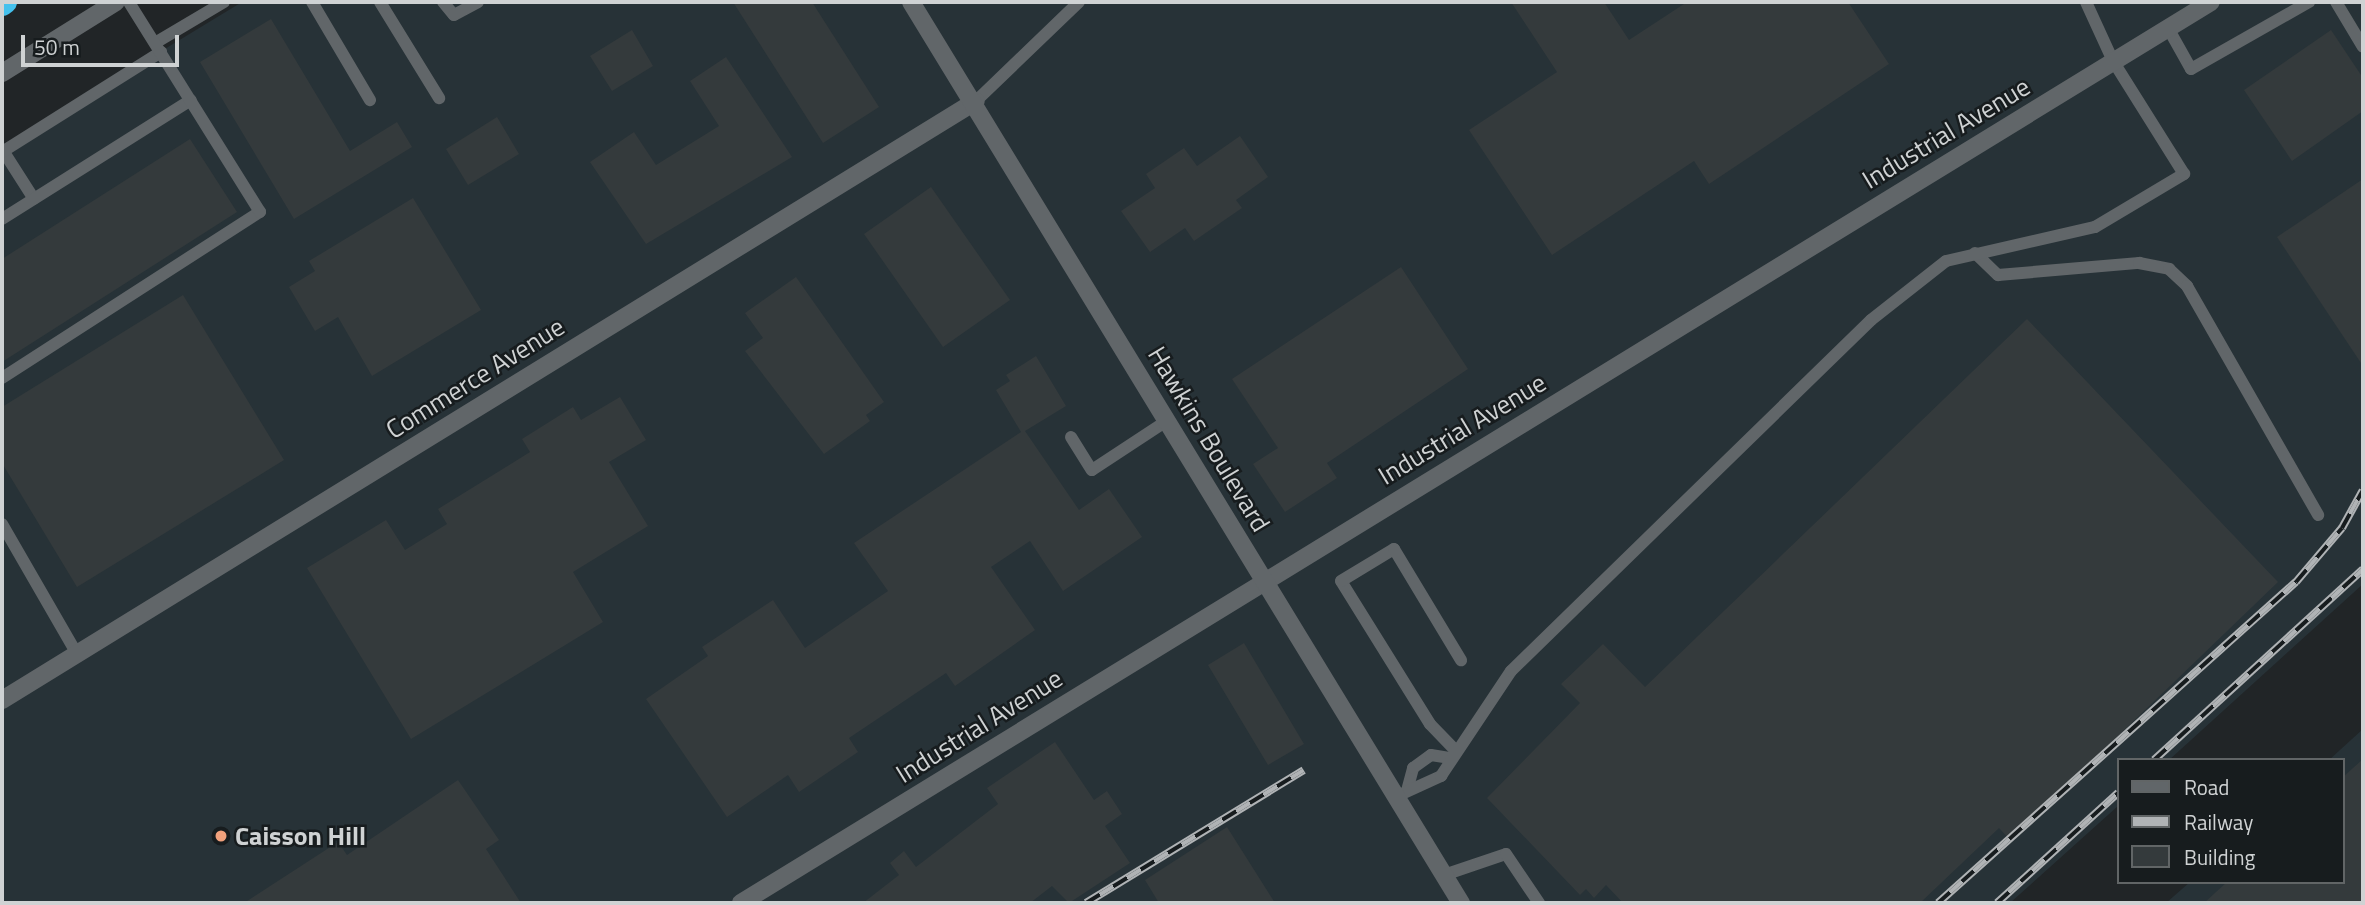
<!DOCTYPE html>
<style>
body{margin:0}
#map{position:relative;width:2365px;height:905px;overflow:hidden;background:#212527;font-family:"Titillium Web",sans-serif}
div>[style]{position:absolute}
.built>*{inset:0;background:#273237}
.building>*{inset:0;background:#343a3c}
.service>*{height:12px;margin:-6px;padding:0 6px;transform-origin:6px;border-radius:6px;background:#616669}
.minor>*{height:18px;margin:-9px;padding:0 9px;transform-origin:9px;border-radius:9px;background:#616669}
.tertiary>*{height:18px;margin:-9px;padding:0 9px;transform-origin:9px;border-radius:9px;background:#616669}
.secondary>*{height:18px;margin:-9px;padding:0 9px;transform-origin:9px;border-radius:9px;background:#616669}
.motorway>*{height:21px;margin:-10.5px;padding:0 10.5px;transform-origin:10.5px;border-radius:10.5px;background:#44c1ed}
.rail>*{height:8px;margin-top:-4px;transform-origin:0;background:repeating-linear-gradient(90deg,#171c1e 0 16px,#b0b3b5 0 32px);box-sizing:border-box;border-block:2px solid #b0b3b5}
.dots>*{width:19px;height:19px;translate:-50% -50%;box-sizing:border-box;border:4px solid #171c1e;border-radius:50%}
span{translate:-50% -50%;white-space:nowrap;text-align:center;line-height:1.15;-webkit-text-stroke:5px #171c1e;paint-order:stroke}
.street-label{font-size:26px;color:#cfd2d3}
.poi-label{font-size:26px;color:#cfd2d3;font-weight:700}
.left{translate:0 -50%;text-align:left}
.frame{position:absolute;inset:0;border:4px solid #cfd2d3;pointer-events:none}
.legend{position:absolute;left:2117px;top:758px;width:228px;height:126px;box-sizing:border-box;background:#171c1e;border:2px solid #616566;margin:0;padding:9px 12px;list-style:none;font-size:21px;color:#cfd2d3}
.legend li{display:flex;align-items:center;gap:14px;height:35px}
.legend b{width:35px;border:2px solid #616566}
.scale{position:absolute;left:21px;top:35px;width:158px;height:32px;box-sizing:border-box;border:4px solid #cfd2d3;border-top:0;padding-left:9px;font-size:21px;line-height:24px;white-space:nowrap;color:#cfd2d3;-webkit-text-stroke:5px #171c1e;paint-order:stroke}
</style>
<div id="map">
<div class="built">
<i style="clip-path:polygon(242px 2px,2363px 2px,2363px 584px,2169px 760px,2118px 760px,2118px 806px,2010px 903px,2px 903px,2px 148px)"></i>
<i style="clip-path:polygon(2363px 729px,2363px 903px,2166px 903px,2190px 882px,2342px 882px,2342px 760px,2329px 760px)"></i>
</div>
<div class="building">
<i style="clip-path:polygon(733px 2px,812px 2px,879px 107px,823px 143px)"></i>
<i style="clip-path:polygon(1511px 2px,1604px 2px,1629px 40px,1687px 2px,1848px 2px,1889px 64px,1709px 184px,1694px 161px,1552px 255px,1469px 130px,1557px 72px)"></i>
<i style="clip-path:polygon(271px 19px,350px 151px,397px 122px,412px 147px,294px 219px,200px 62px)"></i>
<i style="clip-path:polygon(632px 30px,653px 66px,612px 91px,590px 56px)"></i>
<i style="clip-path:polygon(2331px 30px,2363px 78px,2363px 111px,2292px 161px,2244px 90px)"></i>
<i style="clip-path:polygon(726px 57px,792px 157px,646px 244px,590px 162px,634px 132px,656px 165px,719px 126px,690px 81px)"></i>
<i style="clip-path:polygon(497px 117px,519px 154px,468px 185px,446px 149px)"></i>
<i style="clip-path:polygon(1240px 136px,1268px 177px,1236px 200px,1242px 208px,1194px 241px,1185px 228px,1150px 252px,1121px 211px,1155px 188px,1146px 174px,1184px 148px,1197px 166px)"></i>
<i style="clip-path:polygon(190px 139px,237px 212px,2px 362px,2px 259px)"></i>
<i style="clip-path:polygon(2363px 179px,2363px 366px,2277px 237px)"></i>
<i style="clip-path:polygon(931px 187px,1010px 300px,943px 347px,864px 234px)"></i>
<i style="clip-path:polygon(413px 198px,481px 310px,372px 376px,338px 317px,315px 331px,289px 287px,315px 271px,309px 261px)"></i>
<i style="clip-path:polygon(1401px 267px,1468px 369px,1327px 463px,1337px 478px,1285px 512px,1253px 464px,1278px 448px,1232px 379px)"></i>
<i style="clip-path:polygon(796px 277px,884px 402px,866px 415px,870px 421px,824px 454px,745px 351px,763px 338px,745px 313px)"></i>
<i style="clip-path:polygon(183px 295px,284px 460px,77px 587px,2px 463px,2px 407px)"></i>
<i style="clip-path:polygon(2027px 319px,2278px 582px,2010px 840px,1999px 828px,1920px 903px,1623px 903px,1606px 885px,1594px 898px,1586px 889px,1580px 895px,1487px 798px,1580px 703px,1561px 684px,1603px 644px,1645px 687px)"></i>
<i style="clip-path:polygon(1036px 356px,1066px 406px,1025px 431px,1079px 510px,1109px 489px,1142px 537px,1063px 591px,1030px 541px,991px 567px,1035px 630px,955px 686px,946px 673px,849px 738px,858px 752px,799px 792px,788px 775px,727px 817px,646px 699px,708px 656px,702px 647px,773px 600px,805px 648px,888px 591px,854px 543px,1021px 432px,996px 390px,1010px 381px,1006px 375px)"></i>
<i style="clip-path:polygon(620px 397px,646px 440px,609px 462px,648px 526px,573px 572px,603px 622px,411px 739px,307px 568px,386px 520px,405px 550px,447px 524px,438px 509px,530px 452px,522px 439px,573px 407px,581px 420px)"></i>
<i style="clip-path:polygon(1244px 643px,1304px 744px,1268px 765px,1208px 665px)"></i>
<i style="clip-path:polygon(1055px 742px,1094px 800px,1107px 791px,1122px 814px,1105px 826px,1130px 863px,1069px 903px,1052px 886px,1030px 903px,863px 903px,899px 875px,890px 863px,904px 851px,916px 867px,998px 804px,987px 788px)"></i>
<i style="clip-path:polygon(2363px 759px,2363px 903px,2204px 903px,2227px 882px,2342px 882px,2342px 778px)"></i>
<i style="clip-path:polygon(458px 780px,499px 840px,486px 849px,521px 903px,244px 903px,338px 842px,347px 855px)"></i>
<i style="clip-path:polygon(1227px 827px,1275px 903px,1159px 903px,1145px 880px)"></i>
</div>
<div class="service">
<i style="left:312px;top:2px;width:114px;rotate:59.4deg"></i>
<i style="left:380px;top:2px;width:113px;rotate:58.4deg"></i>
<i style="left:443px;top:2px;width:17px;rotate:50deg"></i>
<i style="left:454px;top:15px;width:27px;rotate:-28deg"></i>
<i style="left:2336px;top:2px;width:52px;rotate:59deg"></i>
<i style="left:2168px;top:28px;width:47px;rotate:60.7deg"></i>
<i style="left:2191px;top:69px;width:136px;rotate:-29.6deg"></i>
<i style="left:155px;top:43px;width:80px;rotate:-30.7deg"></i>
<i style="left:976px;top:101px;width:143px;rotate:-43.9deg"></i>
<i style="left:2px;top:149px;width:59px;rotate:57.4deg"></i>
<i style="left:2px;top:152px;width:188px;rotate:-32.2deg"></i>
<i style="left:2px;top:219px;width:223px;rotate:-32.2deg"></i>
<i style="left:1975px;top:253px;width:32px;rotate:44deg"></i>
<i style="left:1998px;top:275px;width:142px;rotate:-4.9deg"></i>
<i style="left:2139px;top:263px;width:31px;rotate:11deg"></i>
<i style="left:2169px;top:269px;width:25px;rotate:43deg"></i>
<i style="left:2187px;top:286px;width:264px;rotate:60.2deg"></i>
<i style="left:2px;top:378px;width:307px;rotate:-32.8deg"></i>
<i style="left:260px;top:212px;width:248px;rotate:-122deg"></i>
<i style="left:1071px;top:437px;width:39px;rotate:58deg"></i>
<i style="left:1092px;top:470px;width:91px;rotate:-33.3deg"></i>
<i style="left:2px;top:524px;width:150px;rotate:60deg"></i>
<i style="left:1456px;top:751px;width:37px;rotate:-134deg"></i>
<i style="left:1430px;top:724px;width:168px;rotate:-121.9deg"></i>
<i style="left:1341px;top:581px;width:62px;rotate:-31.1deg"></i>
<i style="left:1394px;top:549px;width:130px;rotate:58.9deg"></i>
<i style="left:1408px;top:787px;width:20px;rotate:-75deg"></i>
<i style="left:1413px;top:768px;width:22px;rotate:-36deg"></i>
<i style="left:1431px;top:755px;width:20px;rotate:9deg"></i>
<i style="left:1395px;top:797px;width:51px;rotate:-24.5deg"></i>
<i style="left:1441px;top:776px;width:126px;rotate:-56.3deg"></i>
<i style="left:1511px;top:671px;width:503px;rotate:-44.27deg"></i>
<i style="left:1871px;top:320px;width:95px;rotate:-38.2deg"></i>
<i style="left:1946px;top:261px;width:153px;rotate:-12.9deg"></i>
<i style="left:2095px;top:227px;width:104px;rotate:-30.8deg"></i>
<i style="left:2184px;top:174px;width:133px;rotate:-122.1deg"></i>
<i style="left:2113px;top:61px;width:65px;rotate:-114.6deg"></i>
<i style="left:1444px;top:875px;width:65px;rotate:-18.7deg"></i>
<i style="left:1506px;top:854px;width:59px;rotate:56deg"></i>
</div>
<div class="minor">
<i style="left:2px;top:700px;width:1143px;rotate:-31.59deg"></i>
</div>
<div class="tertiary">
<i style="left:741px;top:903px;width:1724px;rotate:-31.51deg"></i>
</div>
<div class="secondary">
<i style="left:911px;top:2px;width:1056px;rotate:58.6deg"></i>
<i style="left:2px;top:73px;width:134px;rotate:-31.9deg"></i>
</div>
<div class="motorway">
<i style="left:2px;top:5px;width:5px;rotate:-37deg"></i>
</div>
<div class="rail">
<i style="left:2154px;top:760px;width:283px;rotate:-42.4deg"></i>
<i style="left:1086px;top:903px;width:255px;rotate:-31.4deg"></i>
<i style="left:1938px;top:903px;width:481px;rotate:-41.9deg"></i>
<i style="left:2296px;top:582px;width:71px;rotate:-49.6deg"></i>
<i style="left:2342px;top:528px;width:43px;rotate:-61.1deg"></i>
<i style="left:1997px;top:903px;width:164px;rotate:-42.3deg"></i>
</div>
<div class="dots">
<i style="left:221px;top:836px;background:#f1a17c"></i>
</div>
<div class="street-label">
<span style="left:1946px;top:133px;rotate:-31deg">Industrial Avenue</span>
<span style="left:475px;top:378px;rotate:-32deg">Commerce Avenue</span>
<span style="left:1462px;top:429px;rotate:-31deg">Industrial Avenue</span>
<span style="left:1209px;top:439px;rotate:59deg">Hawkins Boulevard</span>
<span style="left:979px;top:726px;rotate:-32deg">Industrial Avenue</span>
</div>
<div class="poi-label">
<span class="left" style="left:235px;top:836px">Caisson Hill</span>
</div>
<div class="frame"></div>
<ul class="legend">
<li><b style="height:9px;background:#616669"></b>Road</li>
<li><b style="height:9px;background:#b0b3b5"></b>Railway</li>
<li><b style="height:19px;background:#343a3c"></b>Building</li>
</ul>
<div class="scale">50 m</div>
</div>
